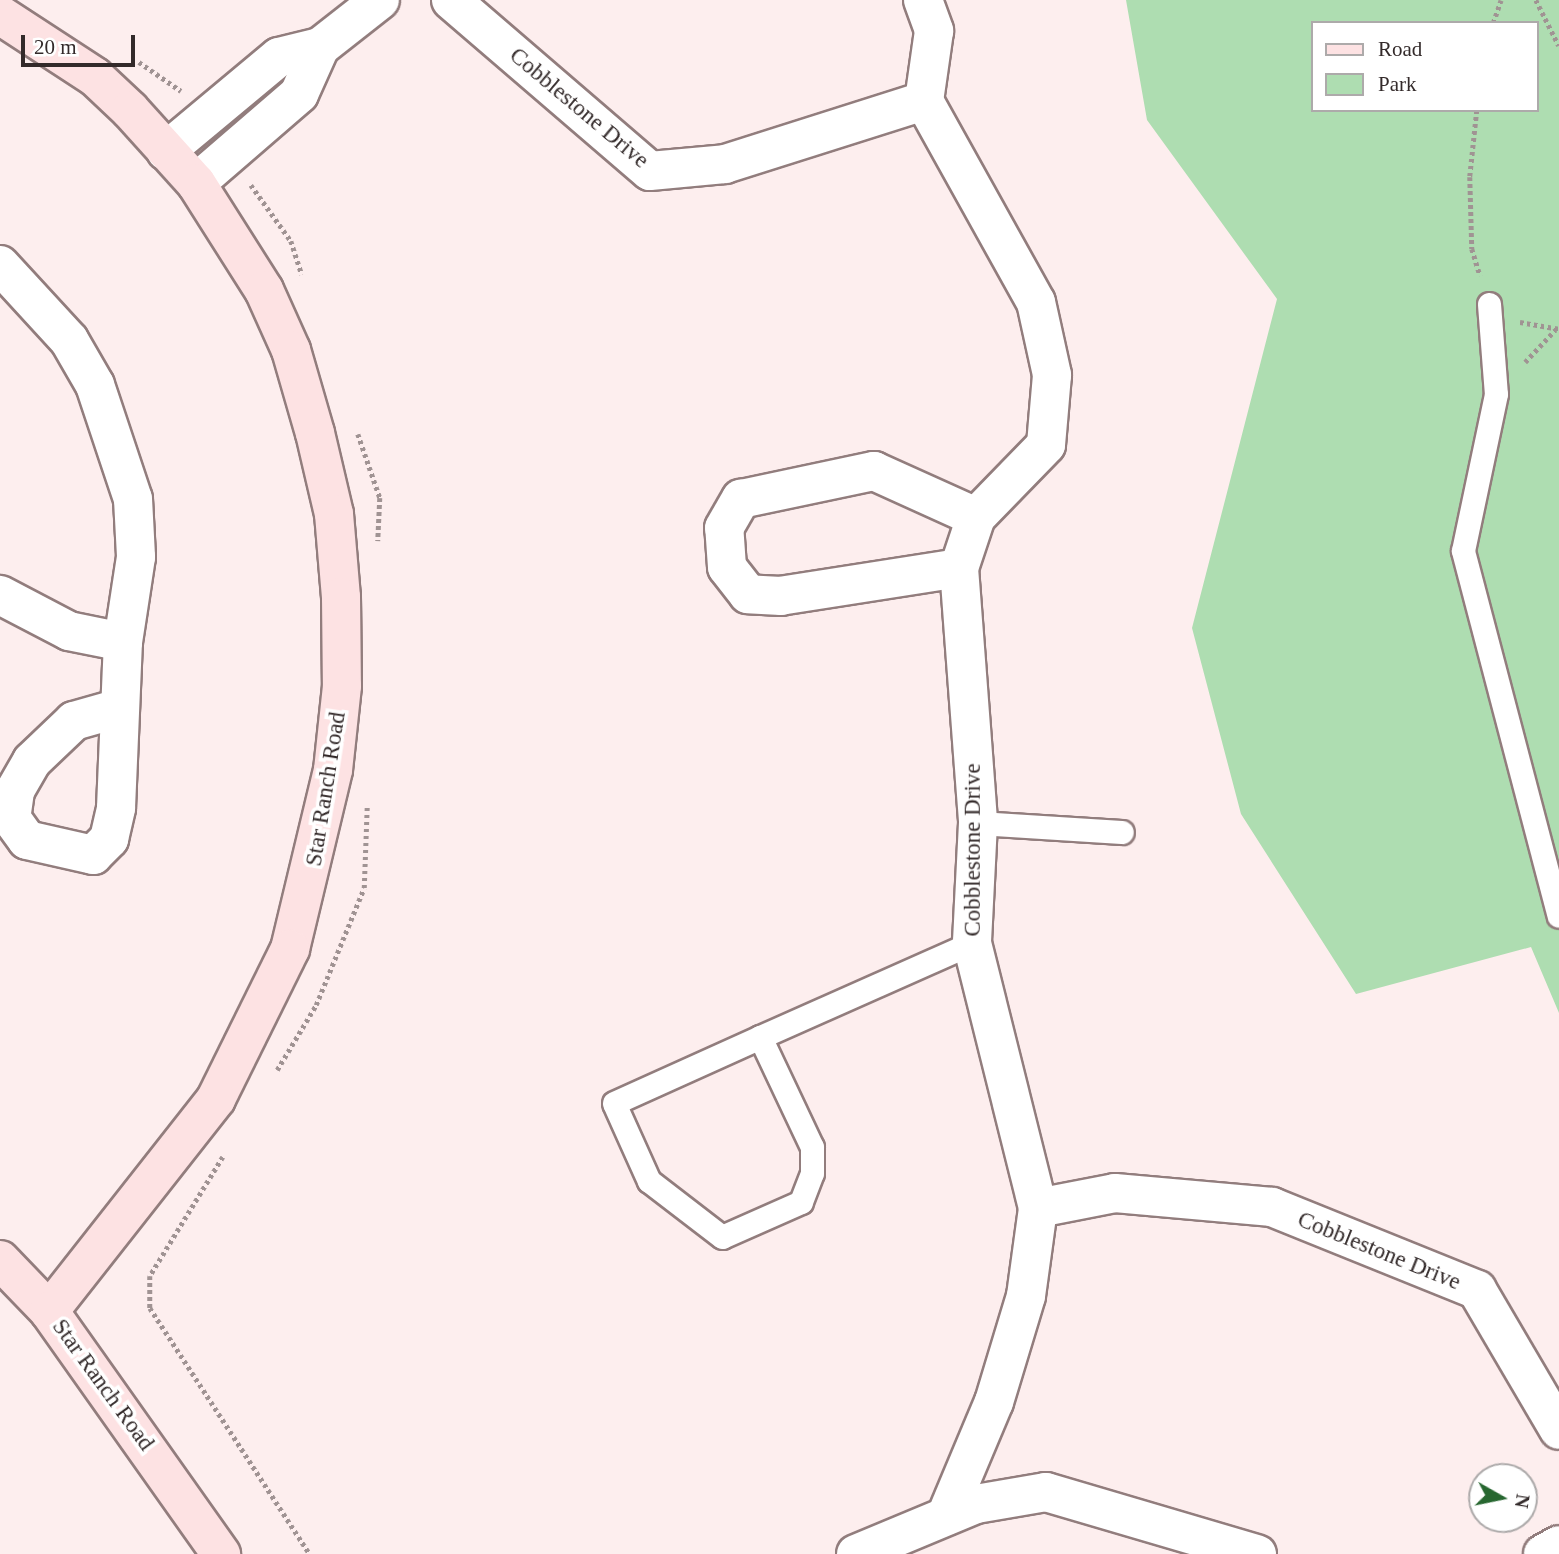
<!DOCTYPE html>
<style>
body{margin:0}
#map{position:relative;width:1559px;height:1554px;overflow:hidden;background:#fdeeee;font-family:"Times New Roman",serif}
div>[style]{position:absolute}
.green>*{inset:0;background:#aeddb1}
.path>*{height:4.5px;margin-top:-2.25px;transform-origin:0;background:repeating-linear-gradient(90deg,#a09393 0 3.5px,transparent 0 7px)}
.roads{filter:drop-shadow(2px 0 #927d7d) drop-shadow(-2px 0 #927d7d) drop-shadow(0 2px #927d7d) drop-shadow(0 -2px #927d7d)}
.lane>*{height:23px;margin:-11.5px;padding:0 11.5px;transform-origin:11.5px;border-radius:11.5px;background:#fff}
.street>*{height:38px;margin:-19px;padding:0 19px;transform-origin:19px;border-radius:19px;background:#fff}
.secondary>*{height:38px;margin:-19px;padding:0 19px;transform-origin:19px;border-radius:19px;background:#fde2e3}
span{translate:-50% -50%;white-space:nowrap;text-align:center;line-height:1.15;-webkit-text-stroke:7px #fff;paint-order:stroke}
.street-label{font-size:23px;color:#332a2a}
.legend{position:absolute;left:1311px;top:21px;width:228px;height:91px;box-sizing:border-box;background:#fff;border:2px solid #adaaaa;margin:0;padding:9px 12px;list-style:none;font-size:21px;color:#332a2a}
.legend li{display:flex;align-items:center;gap:14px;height:35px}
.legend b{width:35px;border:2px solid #adaaaa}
.north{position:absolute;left:1468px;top:1463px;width:70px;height:70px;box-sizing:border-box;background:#fff;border:2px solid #adaaaa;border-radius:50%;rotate:99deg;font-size:19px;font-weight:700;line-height:28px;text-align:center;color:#332a2a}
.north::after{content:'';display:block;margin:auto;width:24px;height:32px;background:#276730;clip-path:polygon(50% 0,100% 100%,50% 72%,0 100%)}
.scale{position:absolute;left:21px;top:35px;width:114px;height:32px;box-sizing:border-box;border:4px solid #332a2a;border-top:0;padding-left:9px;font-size:21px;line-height:24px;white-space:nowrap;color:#332a2a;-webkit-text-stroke:5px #fff;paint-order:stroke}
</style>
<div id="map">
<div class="green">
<i style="clip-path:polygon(evenodd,1126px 0,1559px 0,1559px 1013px,1531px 947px,1356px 994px,1241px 814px,1192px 628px,1277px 299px,1147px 120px,1126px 0,1312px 23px,1536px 23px,1536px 110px,1312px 110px,1312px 23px)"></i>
</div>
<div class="path">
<i style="left:1536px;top:0;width:51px;rotate:63.4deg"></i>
<i style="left:1493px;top:23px;width:24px;rotate:-71deg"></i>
<i style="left:139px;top:62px;width:51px;rotate:34.6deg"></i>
<i style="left:1477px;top:110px;width:67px;rotate:96deg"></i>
<i style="left:1470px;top:177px;width:72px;rotate:88.4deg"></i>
<i style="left:1472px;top:249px;width:28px;rotate:73deg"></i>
<i style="left:251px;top:185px;width:69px;rotate:54.5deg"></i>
<i style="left:291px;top:241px;width:35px;rotate:72deg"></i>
<i style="left:1520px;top:322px;width:40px;rotate:10deg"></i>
<i style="left:1525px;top:362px;width:44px;rotate:-46.8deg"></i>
<i style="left:358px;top:434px;width:68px;rotate:71deg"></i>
<i style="left:380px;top:498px;width:43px;rotate:92.7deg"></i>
<i style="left:277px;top:1070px;width:76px;rotate:-59deg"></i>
<i style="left:316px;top:1005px;width:126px;rotate:-67.7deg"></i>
<i style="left:364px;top:888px;width:83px;rotate:-87.9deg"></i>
<i style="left:223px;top:1157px;width:140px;rotate:121.5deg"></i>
<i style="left:150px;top:1276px;width:32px;rotate:90deg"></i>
<i style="left:150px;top:1308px;width:293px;rotate:57deg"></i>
</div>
<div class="roads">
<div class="lane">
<i style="left:1489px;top:304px;width:90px;rotate:85.6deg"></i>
<i style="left:1496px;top:394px;width:160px;rotate:101.9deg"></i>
<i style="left:1463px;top:551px;width:377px;rotate:75.3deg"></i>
<i style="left:978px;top:823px;width:144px;rotate:3.6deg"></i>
<i style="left:760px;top:1037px;width:122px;rotate:64.7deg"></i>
<i style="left:812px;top:1147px;width:26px;rotate:90deg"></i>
<i style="left:812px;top:1173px;width:31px;rotate:111deg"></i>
<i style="left:801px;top:1202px;width:86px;rotate:156.1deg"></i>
<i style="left:722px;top:1237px;width:92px;rotate:-142.5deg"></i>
<i style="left:649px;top:1181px;width:85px;rotate:-114.2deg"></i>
<i style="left:614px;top:1103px;width:160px;rotate:-24.3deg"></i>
<i style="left:760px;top:1037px;width:232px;rotate:-23.9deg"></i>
</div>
<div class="street">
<i style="left:451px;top:0;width:262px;rotate:40.7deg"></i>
<i style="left:650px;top:171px;width:75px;rotate:-5.3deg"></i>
<i style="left:725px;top:164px;width:209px;rotate:-17.6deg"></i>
<i style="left:923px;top:0;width:33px;rotate:70deg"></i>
<i style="left:934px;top:31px;width:71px;rotate:98.1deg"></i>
<i style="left:924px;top:101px;width:230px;rotate:60.9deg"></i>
<i style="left:1036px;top:302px;width:75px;rotate:77.6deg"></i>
<i style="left:1052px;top:375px;width:70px;rotate:94.9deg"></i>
<i style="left:1046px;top:445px;width:100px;rotate:134.2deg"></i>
<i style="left:976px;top:517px;width:54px;rotate:108.4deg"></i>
<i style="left:959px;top:568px;width:256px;rotate:85.7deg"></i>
<i style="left:978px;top:823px;width:120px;rotate:92.9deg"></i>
<i style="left:972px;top:943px;width:273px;rotate:76deg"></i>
<i style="left:1038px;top:1208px;width:78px;rotate:-11deg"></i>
<i style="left:1115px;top:1193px;width:158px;rotate:5.1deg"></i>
<i style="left:1272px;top:1207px;width:221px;rotate:22deg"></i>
<i style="left:1477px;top:1290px;width:162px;rotate:59.6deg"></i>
<i style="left:166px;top:151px;width:147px;rotate:-39.8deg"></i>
<i style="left:279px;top:57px;width:42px;rotate:-13.7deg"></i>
<i style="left:320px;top:47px;width:76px;rotate:-38.1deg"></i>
<i style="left:196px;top:183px;width:136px;rotate:-40.8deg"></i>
<i style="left:299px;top:94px;width:51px;rotate:-65.9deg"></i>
<i style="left:0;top:265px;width:102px;rotate:47.4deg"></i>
<i style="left:69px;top:340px;width:52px;rotate:60deg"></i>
<i style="left:95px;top:385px;width:120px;rotate:71.6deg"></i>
<i style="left:133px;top:499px;width:58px;rotate:87deg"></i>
<i style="left:136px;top:557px;width:86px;rotate:98.7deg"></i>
<i style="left:123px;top:642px;width:55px;rotate:-168.5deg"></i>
<i style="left:69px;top:631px;width:78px;rotate:-152.4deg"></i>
<i style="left:959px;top:568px;width:180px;rotate:171.1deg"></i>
<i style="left:781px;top:596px;width:33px;rotate:-177deg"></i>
<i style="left:748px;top:594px;width:34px;rotate:-128deg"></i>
<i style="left:727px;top:567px;width:39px;rotate:-94deg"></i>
<i style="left:724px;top:528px;width:34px;rotate:-60deg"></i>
<i style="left:741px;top:499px;width:136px;rotate:-11.9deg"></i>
<i style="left:874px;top:471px;width:112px;rotate:24.3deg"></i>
<i style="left:116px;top:709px;width:44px;rotate:164.1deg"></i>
<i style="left:74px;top:721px;width:58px;rotate:136.4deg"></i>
<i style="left:32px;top:761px;width:34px;rotate:120deg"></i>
<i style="left:15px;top:791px;width:27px;rotate:98deg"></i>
<i style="left:11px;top:818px;width:27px;rotate:54deg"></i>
<i style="left:27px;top:840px;width:68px;rotate:12.8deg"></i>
<i style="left:93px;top:855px;width:23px;rotate:-45deg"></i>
<i style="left:109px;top:839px;width:32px;rotate:-77deg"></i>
<i style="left:116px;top:808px;width:166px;rotate:-87.6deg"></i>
<i style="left:946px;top:1516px;width:124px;rotate:-67.2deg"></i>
<i style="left:994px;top:1402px;width:111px;rotate:-73.2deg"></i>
<i style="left:1026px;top:1296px;width:89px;rotate:-82.2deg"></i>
<i style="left:856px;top:1554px;width:130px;rotate:-22.6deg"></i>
<i style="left:976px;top:1504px;width:71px;rotate:-9.7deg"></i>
<i style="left:1046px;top:1492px;width:220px;rotate:16.4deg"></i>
<i style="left:1543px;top:1554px;width:18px;rotate:-29deg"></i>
</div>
<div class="secondary">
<i style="left:0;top:15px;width:113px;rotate:33.1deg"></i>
<i style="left:95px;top:77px;width:48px;rotate:43.3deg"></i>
<i style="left:130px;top:110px;width:98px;rotate:47.9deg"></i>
<i style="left:196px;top:183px;width:127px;rotate:57.6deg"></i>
<i style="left:264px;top:290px;width:66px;rotate:65.8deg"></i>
<i style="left:291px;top:350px;width:86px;rotate:73.9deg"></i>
<i style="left:315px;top:433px;width:83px;rotate:76.8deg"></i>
<i style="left:334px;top:514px;width:83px;rotate:85.2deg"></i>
<i style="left:341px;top:597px;width:89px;rotate:89.4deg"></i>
<i style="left:342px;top:686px;width:84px;rotate:96.1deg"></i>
<i style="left:333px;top:770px;width:184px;rotate:103.5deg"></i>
<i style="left:290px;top:949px;width:167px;rotate:116.3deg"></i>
<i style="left:216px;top:1099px;width:270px;rotate:128.2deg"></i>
<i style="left:0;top:1260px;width:71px;rotate:46.1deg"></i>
<i style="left:49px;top:1311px;width:298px;rotate:54.7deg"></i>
</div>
</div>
<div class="street-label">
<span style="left:579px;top:108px;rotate:40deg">Cobblestone Drive</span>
<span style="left:326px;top:789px;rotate:-81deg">Star Ranch Road</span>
<span style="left:973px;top:850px;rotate:-90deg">Cobblestone Drive</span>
<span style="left:1379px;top:1251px;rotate:22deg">Cobblestone Drive</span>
<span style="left:103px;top:1385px;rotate:54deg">Star Ranch Road</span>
</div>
<ul class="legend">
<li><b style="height:9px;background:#fde2e3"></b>Road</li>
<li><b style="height:19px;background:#aeddb1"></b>Park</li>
</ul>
<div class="north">N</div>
<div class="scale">20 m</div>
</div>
